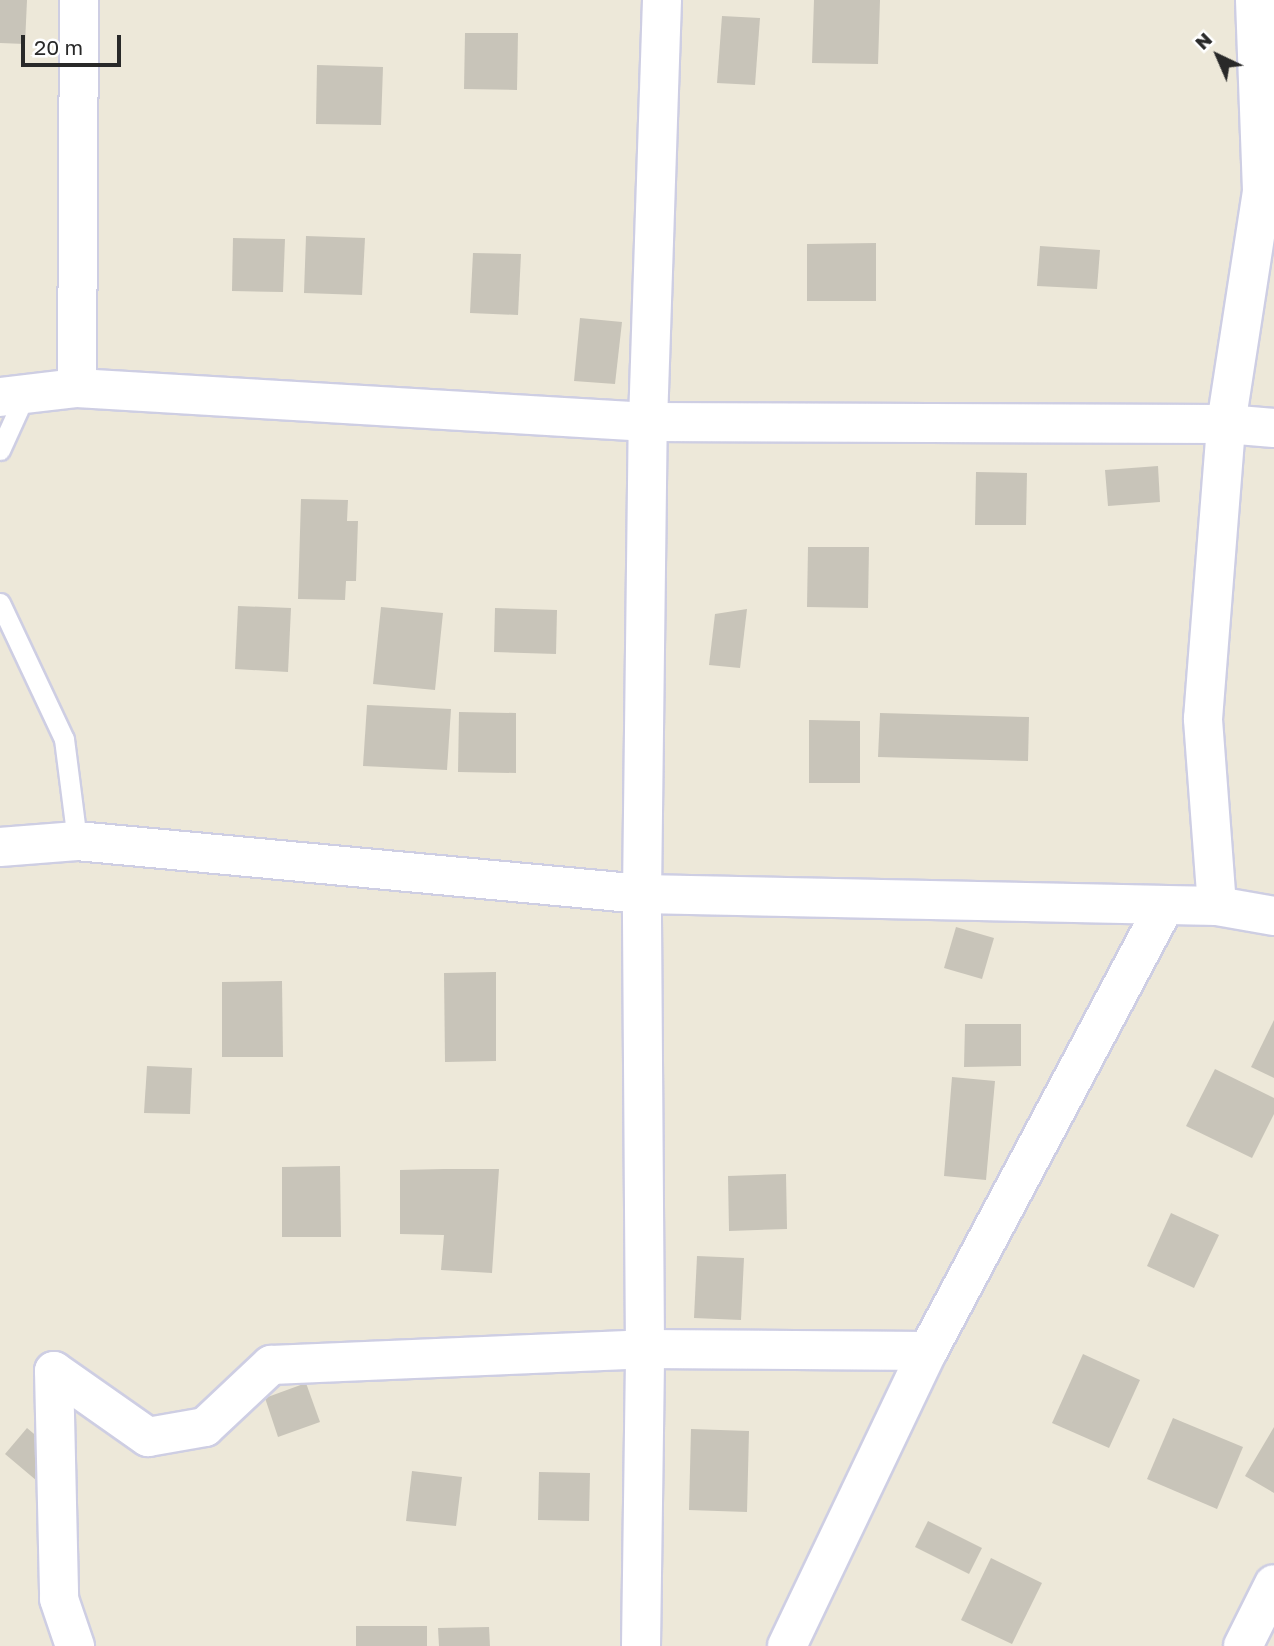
<!DOCTYPE html>
<style>
body{margin:0}
#map{position:relative;width:1274px;height:1646px;overflow:hidden;background:#ede8d9;font-family:"Golos Text",sans-serif}
div>[style]{position:absolute}
.building>*{inset:0;background:#c8c4b9}
.roads{filter:drop-shadow(2px 0 #cecee3) drop-shadow(-2px 0 #cecee3) drop-shadow(0 2px #cecee3) drop-shadow(0 -2px #cecee3)}
.service>*{height:19px;margin:-9.5px;padding:0 9.5px;transform-origin:9.5px;border-radius:9.5px;background:#fff}
.minor>*{height:38px;margin:-19px;padding:0 19px;transform-origin:19px;border-radius:19px;background:#fff}
span{translate:-50% -50%;white-space:nowrap;text-align:center;line-height:1.15;-webkit-text-stroke:7px #fff;paint-order:stroke}
.north{position:absolute;left:1183px;top:21px;width:70px;height:70px;-webkit-text-stroke:5px #fff;paint-order:stroke;rotate:316deg;font-size:19px;font-weight:700;line-height:28px;text-align:center;color:#292929}
.north::after{content:'';display:block;margin:auto;width:24px;height:32px;background:#292929;clip-path:polygon(50% 0,100% 100%,50% 72%,0 100%)}
.scale{position:absolute;left:21px;top:35px;width:100px;height:32px;box-sizing:border-box;border:4px solid #292929;border-top:0;padding-left:9px;font-size:21px;line-height:24px;white-space:nowrap;color:#292929;-webkit-text-stroke:5px #fff;paint-order:stroke}
</style>
<div id="map">
<div class="building">
<i style="clip-path:polygon(0 0,27px 0,25px 44px,0 43px)"></i>
<i style="clip-path:polygon(814px 0,880px 0,878px 64px,812px 63px)"></i>
<i style="clip-path:polygon(722px 16px,760px 18px,755px 85px,717px 83px)"></i>
<i style="clip-path:polygon(465px 33px,518px 33px,517px 90px,464px 89px)"></i>
<i style="clip-path:polygon(317px 65px,383px 67px,381px 125px,316px 124px)"></i>
<i style="clip-path:polygon(306px 236px,365px 238px,362px 295px,304px 293px)"></i>
<i style="clip-path:polygon(233px 238px,285px 239px,283px 292px,232px 291px)"></i>
<i style="clip-path:polygon(876px 243px,876px 301px,807px 301px,807px 244px)"></i>
<i style="clip-path:polygon(1040px 246px,1100px 250px,1097px 289px,1037px 286px)"></i>
<i style="clip-path:polygon(473px 253px,521px 254px,518px 315px,470px 313px)"></i>
<i style="clip-path:polygon(580px 318px,622px 322px,615px 384px,574px 381px)"></i>
<i style="clip-path:polygon(1158px 466px,1160px 502px,1108px 506px,1105px 470px)"></i>
<i style="clip-path:polygon(976px 472px,1027px 473px,1026px 525px,975px 525px)"></i>
<i style="clip-path:polygon(301px 499px,348px 500px,347px 521px,358px 521px,356px 581px,346px 581px,345px 600px,298px 599px)"></i>
<i style="clip-path:polygon(808px 547px,869px 547px,868px 608px,807px 607px)"></i>
<i style="clip-path:polygon(238px 606px,291px 608px,288px 672px,235px 669px)"></i>
<i style="clip-path:polygon(381px 607px,443px 613px,435px 690px,373px 684px)"></i>
<i style="clip-path:polygon(495px 608px,557px 610px,556px 654px,494px 652px)"></i>
<i style="clip-path:polygon(747px 609px,740px 668px,709px 665px,715px 614px)"></i>
<i style="clip-path:polygon(367px 705px,451px 709px,447px 770px,363px 766px)"></i>
<i style="clip-path:polygon(459px 712px,516px 713px,516px 773px,458px 772px)"></i>
<i style="clip-path:polygon(880px 713px,1029px 717px,1028px 761px,878px 757px)"></i>
<i style="clip-path:polygon(809px 720px,860px 721px,860px 783px,809px 783px)"></i>
<i style="clip-path:polygon(956px 927px,994px 938px,982px 979px,944px 968px)"></i>
<i style="clip-path:polygon(496px 972px,496px 1061px,445px 1062px,444px 973px)"></i>
<i style="clip-path:polygon(282px 981px,283px 1057px,222px 1057px,222px 982px)"></i>
<i style="clip-path:polygon(1274px 1020px,1274px 1078px,1251px 1067px)"></i>
<i style="clip-path:polygon(965px 1024px,1021px 1024px,1021px 1066px,964px 1067px)"></i>
<i style="clip-path:polygon(147px 1066px,192px 1068px,190px 1114px,144px 1113px)"></i>
<i style="clip-path:polygon(1215px 1069px,1274px 1098px,1274px 1114px,1252px 1158px,1186px 1126px)"></i>
<i style="clip-path:polygon(952px 1077px,995px 1081px,986px 1180px,944px 1176px)"></i>
<i style="clip-path:polygon(340px 1166px,341px 1237px,282px 1237px,282px 1167px)"></i>
<i style="clip-path:polygon(444px 1169px,499px 1169px,492px 1273px,441px 1270px,444px 1235px,400px 1234px,400px 1170px)"></i>
<i style="clip-path:polygon(786px 1174px,787px 1229px,729px 1231px,728px 1176px)"></i>
<i style="clip-path:polygon(1171px 1213px,1219px 1235px,1194px 1288px,1147px 1266px)"></i>
<i style="clip-path:polygon(697px 1256px,744px 1258px,741px 1320px,694px 1318px)"></i>
<i style="clip-path:polygon(1083px 1354px,1140px 1380px,1109px 1448px,1052px 1423px)"></i>
<i style="clip-path:polygon(306px 1383px,320px 1422px,278px 1437px,265px 1398px)"></i>
<i style="clip-path:polygon(1173px 1418px,1243px 1447px,1217px 1509px,1147px 1479px)"></i>
<i style="clip-path:polygon(1274px 1427px,1274px 1493px,1245px 1476px)"></i>
<i style="clip-path:polygon(27px 1428px,65px 1460px,43px 1486px,5px 1454px)"></i>
<i style="clip-path:polygon(691px 1429px,749px 1431px,747px 1512px,689px 1510px)"></i>
<i style="clip-path:polygon(412px 1471px,462px 1477px,456px 1526px,406px 1521px)"></i>
<i style="clip-path:polygon(539px 1472px,590px 1473px,589px 1521px,538px 1520px)"></i>
<i style="clip-path:polygon(928px 1521px,982px 1548px,969px 1574px,915px 1547px)"></i>
<i style="clip-path:polygon(991px 1558px,1042px 1583px,1012px 1644px,961px 1620px)"></i>
<i style="clip-path:polygon(356px 1626px,427px 1626px,427px 1646px,356px 1646px)"></i>
<i style="clip-path:polygon(489px 1627px,490px 1646px,439px 1646px,438px 1628px)"></i>
</div>
<div class="roads">
<div class="service">
<i style="left:0;top:450px;width:60px;rotate:-65.6deg"></i>
<i style="left:0;top:603px;width:150px;rotate:64.8deg"></i>
<i style="left:64px;top:739px;width:103px;rotate:82.7deg"></i>
</div>
<div class="minor">
<i style="left:77px;top:388px;width:388px;rotate:-89.7deg"></i>
<i style="left:0;top:397px;width:78px;rotate:-6.7deg"></i>
<i style="left:77px;top:388px;width:572px;rotate:3.41deg"></i>
<i style="left:648px;top:422px;width:578px;rotate:0.2deg"></i>
<i style="left:1226px;top:424px;width:48px;rotate:4.8deg"></i>
<i style="left:0;top:847px;width:77px;rotate:-4.5deg"></i>
<i style="left:77px;top:841px;width:567px;rotate:5.36deg"></i>
<i style="left:642px;top:894px;width:575px;rotate:1.2deg"></i>
<i style="left:1217px;top:906px;width:58px;rotate:10deg"></i>
<i style="left:1217px;top:906px;width:188px;rotate:-94.3deg"></i>
<i style="left:1203px;top:719px;width:296px;rotate:-85.5deg"></i>
<i style="left:1226px;top:424px;width:236px;rotate:-81.2deg"></i>
<i style="left:1262px;top:191px;width:191px;rotate:-92.1deg"></i>
<i style="left:54px;top:1371px;width:115px;rotate:35.1deg"></i>
<i style="left:148px;top:1437px;width:58px;rotate:-10deg"></i>
<i style="left:205px;top:1427px;width:91px;rotate:-43.2deg"></i>
<i style="left:271px;top:1365px;width:374px;rotate:-2.4deg"></i>
<i style="left:645px;top:1349px;width:283px;rotate:0.4deg"></i>
<i style="left:54px;top:1371px;width:228px;rotate:88.7deg"></i>
<i style="left:59px;top:1599px;width:50px;rotate:71.2deg"></i>
<i style="left:641px;top:1646px;width:297px;rotate:-89.2deg"></i>
<i style="left:645px;top:1349px;width:455px;rotate:-90.4deg"></i>
<i style="left:642px;top:894px;width:472px;rotate:-89.3deg"></i>
<i style="left:648px;top:422px;width:422px;rotate:-88.1deg"></i>
<i style="left:787px;top:1646px;width:327px;rotate:-64.5deg"></i>
<i style="left:928px;top:1351px;width:503px;rotate:-62.01deg"></i>
<i style="left:1243px;top:1646px;width:69px;rotate:-63.4deg"></i>
</div>
</div>
<div class="north">N</div>
<div class="scale">20 m</div>
</div>
